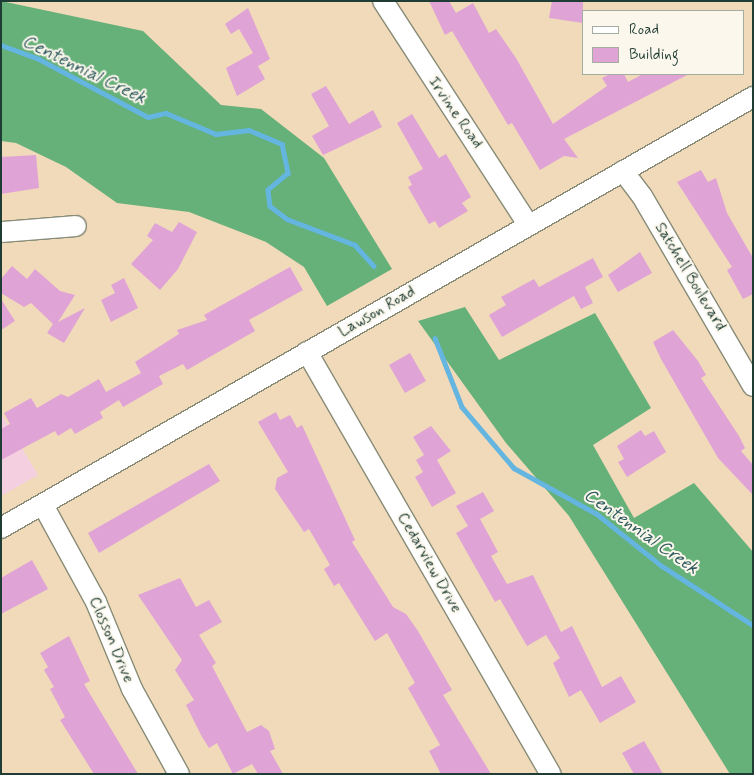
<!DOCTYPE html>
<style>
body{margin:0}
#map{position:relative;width:754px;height:775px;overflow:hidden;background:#f1daba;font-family:Mynerve,sans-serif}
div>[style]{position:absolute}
.built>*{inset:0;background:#f3cfe0}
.forest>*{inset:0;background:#66b079}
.stream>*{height:4.5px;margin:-2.25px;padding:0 2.25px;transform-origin:2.25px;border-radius:2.25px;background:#64b5df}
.building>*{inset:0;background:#e0a3d6}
.roads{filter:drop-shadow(1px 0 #888c77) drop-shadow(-1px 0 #888c77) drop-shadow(0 1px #888c77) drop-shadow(0 -1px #888c77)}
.minor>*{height:20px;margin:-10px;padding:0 10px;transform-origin:10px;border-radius:10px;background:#fff}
span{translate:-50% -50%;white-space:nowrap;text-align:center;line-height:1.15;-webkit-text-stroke:4px #fbf7ec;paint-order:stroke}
.street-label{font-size:16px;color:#1f3d34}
.water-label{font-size:18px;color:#305b5f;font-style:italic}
.frame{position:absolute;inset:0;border:2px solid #1f3d34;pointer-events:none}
.legend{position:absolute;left:582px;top:10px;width:162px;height:65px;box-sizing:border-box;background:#fbf7ec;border:1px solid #a3ada2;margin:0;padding:6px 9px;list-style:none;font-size:15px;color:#1f3d34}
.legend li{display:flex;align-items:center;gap:10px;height:25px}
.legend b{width:25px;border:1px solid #a3ada2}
</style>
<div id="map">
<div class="built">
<i style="clip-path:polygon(1px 413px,38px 475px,1px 496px)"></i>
</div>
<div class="forest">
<i style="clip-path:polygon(1px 1px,143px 31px,221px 105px,261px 109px,324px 158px,392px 269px,327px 306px,304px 267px,266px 242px,189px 212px,117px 203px,66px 167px,16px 143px,1px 141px)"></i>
<i style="clip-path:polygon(465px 307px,499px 360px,595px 313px,651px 408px,593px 445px,634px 518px,694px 483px,753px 552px,753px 774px,730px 774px,569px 516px,506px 443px,418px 321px)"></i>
</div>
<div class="stream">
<i style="left:1px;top:45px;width:40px;rotate:20.2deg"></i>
<i style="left:39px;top:59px;width:123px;rotate:28deg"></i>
<i style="left:148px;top:117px;width:18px;rotate:-13deg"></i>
<i style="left:166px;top:113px;width:54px;rotate:22.8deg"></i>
<i style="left:216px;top:134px;width:33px;rotate:-7deg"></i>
<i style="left:249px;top:130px;width:36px;rotate:23deg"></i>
<i style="left:282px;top:144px;width:30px;rotate:78deg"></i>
<i style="left:288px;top:173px;width:26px;rotate:140deg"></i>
<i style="left:268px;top:190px;width:16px;rotate:83deg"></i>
<i style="left:270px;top:206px;width:21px;rotate:37deg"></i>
<i style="left:287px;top:219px;width:73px;rotate:20.9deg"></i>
<i style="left:355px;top:245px;width:28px;rotate:48deg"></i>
<i style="left:435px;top:338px;width:74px;rotate:68.6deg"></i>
<i style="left:462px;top:407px;width:80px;rotate:49.6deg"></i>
<i style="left:514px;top:468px;width:95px;rotate:29deg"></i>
<i style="left:597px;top:514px;width:83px;rotate:38.7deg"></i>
<i style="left:662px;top:566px;width:108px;rotate:33deg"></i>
</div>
<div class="building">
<i style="clip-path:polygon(429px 1px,449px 1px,456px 13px,473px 3px,489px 33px,496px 29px,516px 58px,553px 124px,607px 86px,602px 78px,610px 74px,624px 74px,628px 82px,643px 74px,689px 74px,564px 139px,578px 158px,564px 156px,540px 170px,512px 123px,508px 125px,452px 31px,445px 35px)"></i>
<i style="clip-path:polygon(552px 1px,583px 1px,583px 23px,549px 18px)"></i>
<i style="clip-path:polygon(248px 8px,270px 59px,258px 66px,265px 79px,237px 96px,226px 68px,253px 53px,239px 29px,231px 34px,225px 24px)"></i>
<i style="clip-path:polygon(326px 86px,349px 124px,373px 110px,382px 127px,323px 155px,312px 136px,329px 126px,311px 94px)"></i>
<i style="clip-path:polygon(412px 114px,439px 158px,446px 154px,471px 197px,462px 203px,468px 211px,439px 228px,435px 221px,429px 224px,408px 187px,412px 185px,408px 177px,423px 169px,397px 123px)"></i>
<i style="clip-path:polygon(36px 155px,39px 188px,1px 194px,1px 157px)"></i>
<i style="clip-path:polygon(701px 170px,708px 182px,716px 178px,727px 213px,753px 258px,753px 294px,743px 299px,727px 270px,732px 267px,677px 182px)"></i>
<i style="clip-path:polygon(179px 222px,197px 232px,178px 269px,160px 290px,131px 264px,153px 240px,147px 236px,155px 223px,172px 232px)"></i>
<i style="clip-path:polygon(640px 252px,652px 273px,618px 292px,608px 275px)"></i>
<i style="clip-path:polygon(593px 258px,603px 277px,585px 287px,593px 303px,581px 309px,574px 296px,502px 337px,489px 315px,506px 305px,501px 297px,534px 279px,539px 287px)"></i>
<i style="clip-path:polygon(12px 266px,27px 279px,35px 269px,60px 291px,75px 295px,58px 322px,85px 308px,64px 343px,47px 333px,53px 324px,31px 303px,24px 307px,1px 293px,1px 279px)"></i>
<i style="clip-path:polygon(290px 267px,303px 290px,249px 320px,255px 331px,187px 370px,183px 364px,159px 376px,163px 384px,123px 407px,119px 400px,100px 412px,103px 418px,75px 434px,71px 428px,58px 436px,55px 431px,1px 460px,1px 429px,10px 424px,4px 413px,31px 398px,37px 408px,61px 394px,68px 397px,99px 379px,106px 392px,141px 373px,135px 362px,179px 334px,177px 330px,207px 320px,204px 315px)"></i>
<i style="clip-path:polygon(124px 278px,138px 308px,111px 322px,101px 300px,115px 293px,111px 285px)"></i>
<i style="clip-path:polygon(1px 299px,15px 321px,1px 330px)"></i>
<i style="clip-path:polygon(673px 330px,698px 361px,706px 375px,701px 378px,739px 436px,745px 448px,741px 451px,753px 465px,753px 495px,718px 458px,661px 359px,653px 342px)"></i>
<i style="clip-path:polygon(410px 353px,426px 381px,405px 393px,389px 365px)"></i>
<i style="clip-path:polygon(276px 412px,280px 420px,290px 415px,297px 428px,302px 425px,355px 540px,352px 542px,393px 607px,406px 614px,418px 631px,452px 690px,443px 695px,491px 774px,441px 774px,429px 751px,440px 745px,408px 688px,415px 683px,387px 633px,375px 641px,339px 583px,334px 586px,324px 569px,330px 565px,309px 529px,304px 532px,275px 489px,277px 478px,288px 472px,258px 422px)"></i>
<i style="clip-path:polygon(431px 426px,451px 451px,437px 460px,456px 493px,432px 507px,415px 477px,423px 472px,416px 460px,424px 455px,413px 437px)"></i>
<i style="clip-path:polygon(641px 430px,645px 436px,654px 431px,666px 452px,627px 477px,618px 462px,624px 459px,617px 446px)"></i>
<i style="clip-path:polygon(209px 464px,220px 481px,99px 553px,88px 533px)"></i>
<i style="clip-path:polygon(483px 492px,494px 511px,480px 519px,498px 552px,491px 556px,507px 584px,533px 575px,561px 632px,572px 626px,602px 687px,621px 676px,636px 702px,600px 723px,581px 690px,569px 697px,553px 663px,560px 658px,546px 635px,527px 646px,500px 599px,495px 602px,456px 533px,468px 526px,456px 506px)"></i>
<i style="clip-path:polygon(32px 560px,48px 589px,1px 614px,1px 578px)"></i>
<i style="clip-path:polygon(180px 578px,196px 607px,209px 600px,222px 622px,199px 635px,216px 663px,212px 666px,247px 732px,261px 725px,269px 731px,275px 749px,270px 751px,283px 774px,258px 774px,252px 764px,233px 774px,217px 743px,209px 748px,201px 735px,186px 705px,194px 700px,175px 670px,182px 660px,138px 595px)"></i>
<i style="clip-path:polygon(69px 636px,90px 681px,84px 684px,138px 774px,94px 774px,60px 720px,65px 717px,50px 689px,54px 687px,44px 670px,48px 667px,40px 653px)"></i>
<i style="clip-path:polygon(644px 741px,654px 758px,663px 774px,634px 774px,622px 753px)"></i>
</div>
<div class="roads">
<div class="minor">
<i style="left:383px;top:1px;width:266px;rotate:57deg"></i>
<i style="left:623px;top:171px;width:31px;rotate:53deg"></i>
<i style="left:642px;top:196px;width:220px;rotate:59.7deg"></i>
<i style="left:1px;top:232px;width:75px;rotate:-4.6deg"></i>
<i style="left:307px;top:352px;width:487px;rotate:60deg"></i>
<i style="left:43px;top:505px;width:111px;rotate:61.3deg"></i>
<i style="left:96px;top:602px;width:94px;rotate:67.5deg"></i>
<i style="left:132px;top:689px;width:97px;rotate:61.1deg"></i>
<i style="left:1px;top:528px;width:867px;rotate:-29.82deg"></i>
</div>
</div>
<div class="street-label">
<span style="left:455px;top:113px;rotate:55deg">Irvine Road</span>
<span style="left:690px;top:277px;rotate:59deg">Satchell Boulevard</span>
<span style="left:377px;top:312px;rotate:-30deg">Lawson Road</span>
<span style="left:429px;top:563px;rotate:60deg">Cedarview Drive</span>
<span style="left:111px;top:640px;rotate:67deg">Closson Drive</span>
</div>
<div class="water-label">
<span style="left:84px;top:70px;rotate:26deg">Centennial Creek</span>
<span style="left:641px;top:532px;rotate:35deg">Centennial Creek</span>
</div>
<div class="frame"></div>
<ul class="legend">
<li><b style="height:6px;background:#fff"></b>Road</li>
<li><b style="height:14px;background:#e0a3d6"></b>Building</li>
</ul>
</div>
